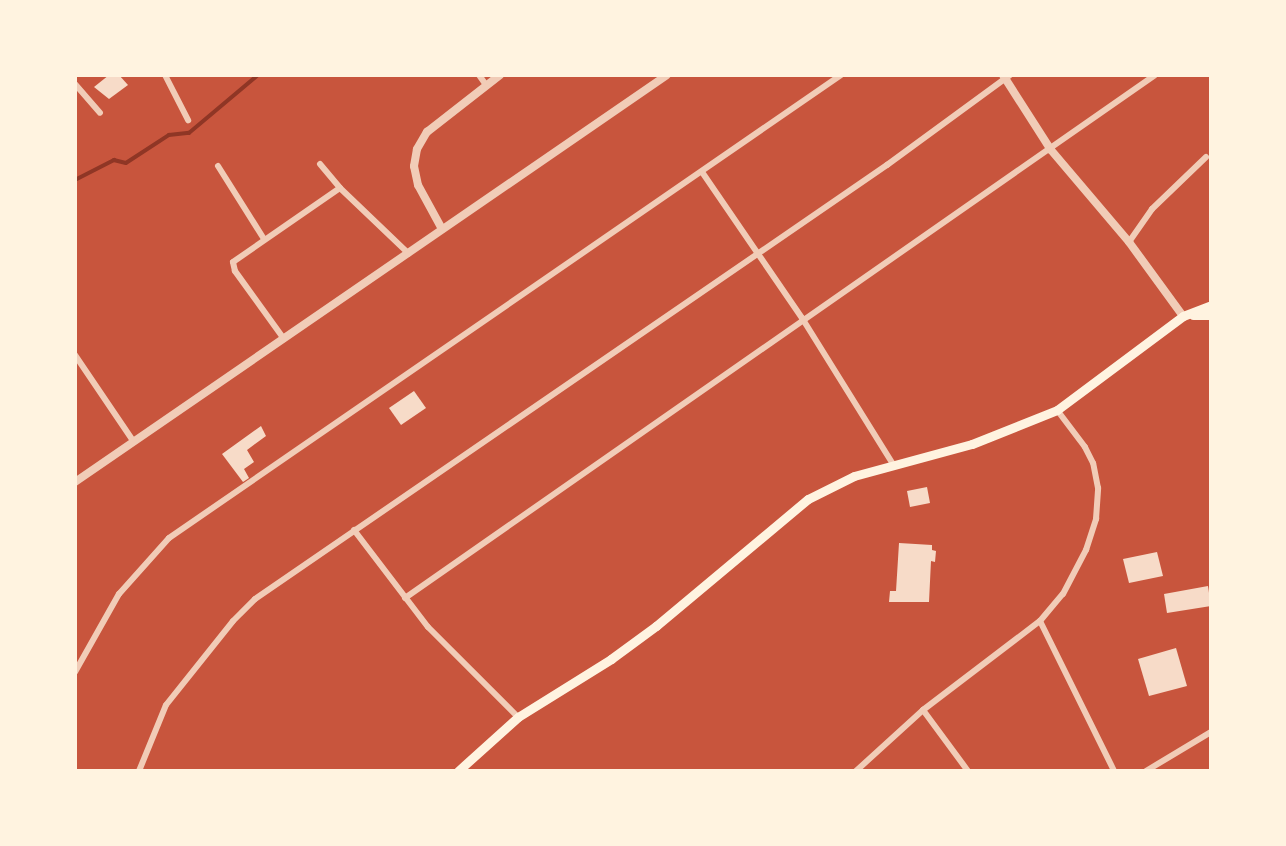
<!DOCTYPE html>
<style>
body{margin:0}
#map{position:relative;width:1286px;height:846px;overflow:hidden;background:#c8553d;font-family:"Public Sans",sans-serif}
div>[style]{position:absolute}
.stream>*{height:3.5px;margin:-1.75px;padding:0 1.75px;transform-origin:1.75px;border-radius:1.75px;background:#8f3625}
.building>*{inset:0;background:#f7dbc8}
.minor>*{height:6px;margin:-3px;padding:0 3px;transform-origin:3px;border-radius:3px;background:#f1ccb7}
.tertiary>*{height:8px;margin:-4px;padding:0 4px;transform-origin:4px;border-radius:4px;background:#f1ccb7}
.secondary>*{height:9px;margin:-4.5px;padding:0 4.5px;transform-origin:4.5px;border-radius:4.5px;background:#fff3e0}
span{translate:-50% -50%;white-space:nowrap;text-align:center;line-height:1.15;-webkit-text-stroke:5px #fff3e0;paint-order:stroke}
.frame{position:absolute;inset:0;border:77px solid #fff3e0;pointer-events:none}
</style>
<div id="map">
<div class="stream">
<i style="left:75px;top:180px;width:44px;rotate:-27.1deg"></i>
<i style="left:114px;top:160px;width:12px;rotate:14deg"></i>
<i style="left:126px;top:163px;width:51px;rotate:-33.1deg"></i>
<i style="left:169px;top:135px;width:20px;rotate:-6deg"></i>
<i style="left:189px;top:133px;width:90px;rotate:-40deg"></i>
</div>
<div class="building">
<i style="clip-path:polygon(109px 75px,119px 75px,128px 85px,109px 99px,94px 87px)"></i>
<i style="clip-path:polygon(414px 391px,426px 408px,401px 425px,389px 408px)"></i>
<i style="clip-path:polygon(261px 426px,266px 436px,247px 450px,254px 462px,244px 469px,249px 478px,243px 482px,222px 454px)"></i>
<i style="clip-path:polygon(927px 487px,930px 503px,910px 507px,907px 491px)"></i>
<i style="clip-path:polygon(899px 543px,932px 545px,932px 550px,936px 551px,935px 562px,931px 561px,929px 602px,889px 602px,890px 591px,896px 591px)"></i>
<i style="clip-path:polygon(1157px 552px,1163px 576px,1129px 583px,1123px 559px)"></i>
<i style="clip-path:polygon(1208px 586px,1211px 606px,1167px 613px,1164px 594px)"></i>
<i style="clip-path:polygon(1176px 648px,1187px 686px,1149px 696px,1138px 659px)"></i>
</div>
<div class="minor">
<i style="left:165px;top:75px;width:51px;rotate:62.9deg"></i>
<i style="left:479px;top:75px;width:12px;rotate:55deg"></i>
<i style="left:75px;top:84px;width:38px;rotate:49deg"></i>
<i style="left:320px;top:164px;width:31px;rotate:50deg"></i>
<i style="left:218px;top:166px;width:86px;rotate:57.8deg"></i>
<i style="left:702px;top:172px;width:177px;rotate:55.6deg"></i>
<i style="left:802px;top:318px;width:172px;rotate:58.1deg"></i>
<i style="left:1129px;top:242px;width:40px;rotate:-55.1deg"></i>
<i style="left:1152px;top:209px;width:75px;rotate:-43.9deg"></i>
<i style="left:284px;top:339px;width:84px;rotate:-125.8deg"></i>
<i style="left:235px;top:271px;width:9px;rotate:-103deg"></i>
<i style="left:233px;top:262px;width:130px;rotate:-34.7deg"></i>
<i style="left:340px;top:188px;width:95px;rotate:43.7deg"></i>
<i style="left:75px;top:355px;width:105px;rotate:55.9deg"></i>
<i style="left:354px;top:530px;width:122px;rotate:52.7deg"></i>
<i style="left:428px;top:627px;width:127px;rotate:45deg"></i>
<i style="left:405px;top:598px;width:914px;rotate:-34.89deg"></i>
<i style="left:1040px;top:621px;width:167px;rotate:63.7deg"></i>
<i style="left:75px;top:672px;width:90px;rotate:-60.6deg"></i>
<i style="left:119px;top:594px;width:75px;rotate:-48.2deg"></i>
<i style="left:169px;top:538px;width:816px;rotate:-34.57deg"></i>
<i style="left:923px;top:710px;width:76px;rotate:53.6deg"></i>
<i style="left:139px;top:771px;width:71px;rotate:-67.8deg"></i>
<i style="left:166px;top:705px;width:107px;rotate:-51.4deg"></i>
<i style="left:233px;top:621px;width:31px;rotate:-45deg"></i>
<i style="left:255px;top:599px;width:767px;rotate:-34.48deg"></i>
<i style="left:887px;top:165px;width:152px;rotate:-36.2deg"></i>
<i style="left:856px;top:771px;width:91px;rotate:-42.3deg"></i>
<i style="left:923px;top:710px;width:147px;rotate:-37.3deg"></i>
<i style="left:1040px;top:621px;width:35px;rotate:-50deg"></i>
<i style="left:1063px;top:594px;width:50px;rotate:-62.4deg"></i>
<i style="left:1086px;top:550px;width:33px;rotate:-72deg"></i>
<i style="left:1096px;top:519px;width:31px;rotate:-86deg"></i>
<i style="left:1098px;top:488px;width:25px;rotate:-101deg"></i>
<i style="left:1093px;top:463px;width:18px;rotate:-117deg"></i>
<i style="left:1085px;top:447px;width:46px;rotate:-127.1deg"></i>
<i style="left:1146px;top:771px;width:76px;rotate:-31deg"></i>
</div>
<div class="tertiary">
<i style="left:1003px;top:75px;width:89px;rotate:57.4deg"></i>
<i style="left:1051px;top:150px;width:121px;rotate:49.7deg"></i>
<i style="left:1129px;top:242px;width:92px;rotate:53.9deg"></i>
<i style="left:442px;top:229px;width:50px;rotate:-118.6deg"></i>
<i style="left:418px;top:185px;width:19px;rotate:-102deg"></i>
<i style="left:414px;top:166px;width:17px;rotate:-80deg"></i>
<i style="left:417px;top:149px;width:20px;rotate:-60deg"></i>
<i style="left:427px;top:132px;width:93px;rotate:-38deg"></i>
<i style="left:75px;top:482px;width:718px;rotate:-34.51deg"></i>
</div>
<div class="secondary">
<i style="left:1193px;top:315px;width:18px"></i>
<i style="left:458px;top:771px;width:81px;rotate:-42deg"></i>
<i style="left:518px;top:717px;width:110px;rotate:-31.9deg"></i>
<i style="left:611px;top:659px;width:56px;rotate:-36.3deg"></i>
<i style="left:656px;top:626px;width:198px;rotate:-39.9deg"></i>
<i style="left:808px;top:499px;width:51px;rotate:-26.6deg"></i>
<i style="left:854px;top:476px;width:122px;rotate:-15.2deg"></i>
<i style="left:972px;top:444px;width:92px;rotate:-21.8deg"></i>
<i style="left:1057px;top:410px;width:157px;rotate:-36.7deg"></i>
<i style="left:1183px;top:316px;width:30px;rotate:-21deg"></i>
</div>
<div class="frame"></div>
</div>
